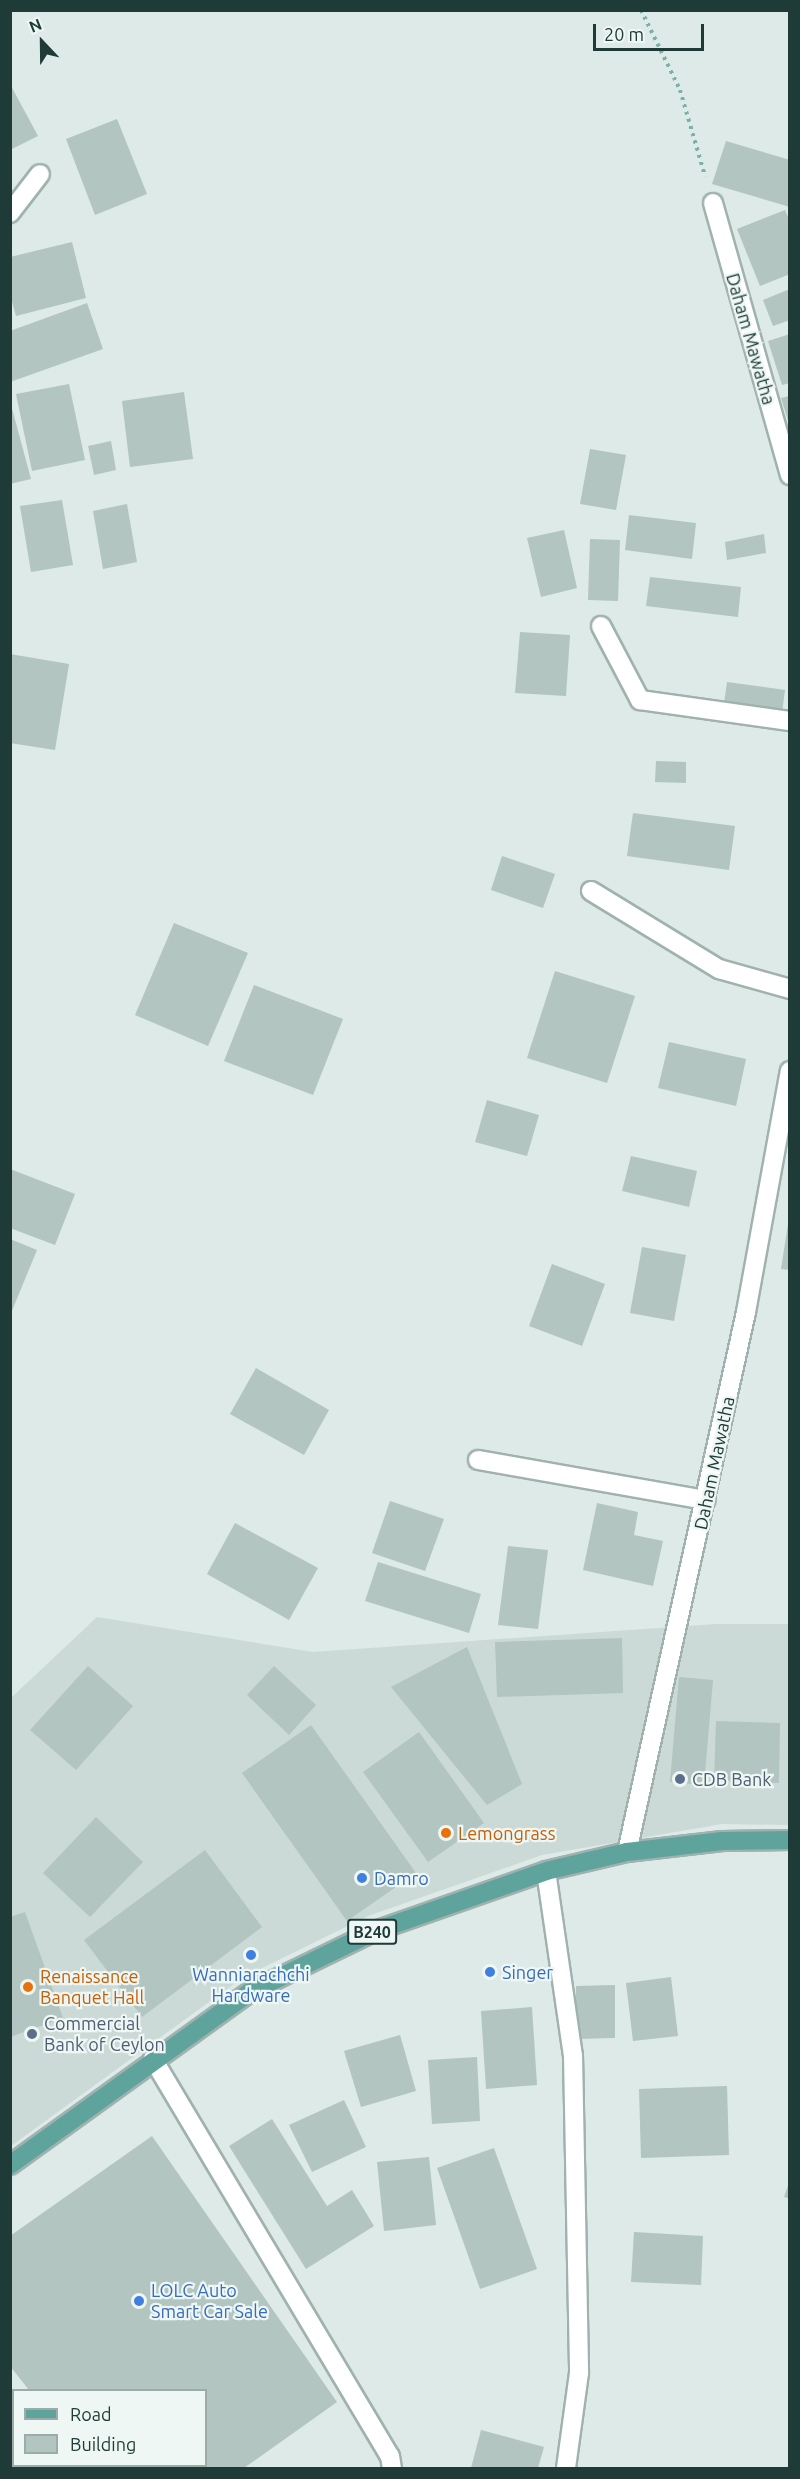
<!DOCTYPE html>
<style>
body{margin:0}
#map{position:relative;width:800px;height:2479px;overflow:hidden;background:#ddeae7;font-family:Ubuntu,sans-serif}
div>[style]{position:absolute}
.built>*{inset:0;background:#cbdad6}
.building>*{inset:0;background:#b2c5c0}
.path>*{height:4px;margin-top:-2px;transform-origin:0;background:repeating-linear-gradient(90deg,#7bb1a8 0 3px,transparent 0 7.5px)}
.roads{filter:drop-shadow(2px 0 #a0b2af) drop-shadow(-2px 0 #a0b2af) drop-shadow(0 2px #a0b2af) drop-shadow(0 -2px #a0b2af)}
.street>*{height:18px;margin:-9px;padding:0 9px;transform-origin:9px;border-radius:9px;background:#fff}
.primary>*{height:18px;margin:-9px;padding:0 9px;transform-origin:9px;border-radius:9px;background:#5ea49d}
.dots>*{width:16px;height:16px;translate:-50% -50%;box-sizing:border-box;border:3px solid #eef7f4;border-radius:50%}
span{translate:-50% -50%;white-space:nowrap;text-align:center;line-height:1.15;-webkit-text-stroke:4.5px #eef7f4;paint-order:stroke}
.shield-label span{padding:2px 4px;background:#eef7f4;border:2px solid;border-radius:4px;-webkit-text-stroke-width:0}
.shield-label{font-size:16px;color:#1e3b38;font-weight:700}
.street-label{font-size:18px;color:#1e3b38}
.service-label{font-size:18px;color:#4e5e75}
.left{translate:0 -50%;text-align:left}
.food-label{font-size:18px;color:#c56008}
.shop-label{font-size:18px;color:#366cbe}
.frame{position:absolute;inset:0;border:12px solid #1e3b38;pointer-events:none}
.legend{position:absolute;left:12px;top:2389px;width:195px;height:78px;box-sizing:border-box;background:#eef7f4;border:2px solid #9baca9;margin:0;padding:8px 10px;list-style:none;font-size:18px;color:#1e3b38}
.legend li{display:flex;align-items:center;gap:12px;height:30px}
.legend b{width:30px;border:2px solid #9baca9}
.north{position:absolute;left:12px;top:12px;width:60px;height:60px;-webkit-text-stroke:4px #eef7f4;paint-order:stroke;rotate:338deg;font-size:16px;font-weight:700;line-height:24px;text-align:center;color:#1e3b38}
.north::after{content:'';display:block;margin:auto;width:21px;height:27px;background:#1e3b38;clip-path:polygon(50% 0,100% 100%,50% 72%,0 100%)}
.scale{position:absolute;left:593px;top:24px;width:111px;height:27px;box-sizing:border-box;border:3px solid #1e3b38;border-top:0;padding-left:8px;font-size:18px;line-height:21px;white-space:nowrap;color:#1e3b38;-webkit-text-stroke:4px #eef7f4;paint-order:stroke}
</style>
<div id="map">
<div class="built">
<i style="clip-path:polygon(97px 1617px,313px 1652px,716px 1624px,789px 1624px,789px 1825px,722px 1824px,542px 1855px,368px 1916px,242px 1978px,11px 2146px,11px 1698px)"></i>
</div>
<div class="building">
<i style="clip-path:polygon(10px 84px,38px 136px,10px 150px)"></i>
<i style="clip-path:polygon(117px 119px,147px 194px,95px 215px,66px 139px)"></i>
<i style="clip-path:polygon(726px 141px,790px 160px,790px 207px,712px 184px)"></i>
<i style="clip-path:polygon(785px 210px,790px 222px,790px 274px,760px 286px,737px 229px)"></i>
<i style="clip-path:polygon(72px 242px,86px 298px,16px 316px,10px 294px,10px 257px)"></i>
<i style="clip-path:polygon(790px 289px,790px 320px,773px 326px,763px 300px)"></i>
<i style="clip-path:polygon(87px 303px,103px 349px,10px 382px,10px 331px)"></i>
<i style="clip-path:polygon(790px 334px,790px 383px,782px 385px,768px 341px)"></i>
<i style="clip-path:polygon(69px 384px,85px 460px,32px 471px,16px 394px)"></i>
<i style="clip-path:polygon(184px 392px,193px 459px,130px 467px,122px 401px)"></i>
<i style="clip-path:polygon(790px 396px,790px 424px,789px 424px,781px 398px)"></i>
<i style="clip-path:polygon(10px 401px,31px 479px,10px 484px)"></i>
<i style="clip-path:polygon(111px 441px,116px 470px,94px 475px,88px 446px)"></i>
<i style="clip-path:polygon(590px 449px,626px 455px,616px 510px,580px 504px)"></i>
<i style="clip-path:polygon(62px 500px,73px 565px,31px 572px,20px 506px)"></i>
<i style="clip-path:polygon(127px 504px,137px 562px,103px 569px,93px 511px)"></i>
<i style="clip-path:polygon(629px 515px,696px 523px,692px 559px,625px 550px)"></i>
<i style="clip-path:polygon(564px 530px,577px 588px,541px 597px,527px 538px)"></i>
<i style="clip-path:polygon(764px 534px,766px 553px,727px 560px,725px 542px)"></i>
<i style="clip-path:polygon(590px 539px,620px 540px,618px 601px,588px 600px)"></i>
<i style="clip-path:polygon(650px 577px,741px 587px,738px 617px,646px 606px)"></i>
<i style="clip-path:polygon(520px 632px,570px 635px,566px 696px,515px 693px)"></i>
<i style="clip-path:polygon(10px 654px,69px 664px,55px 750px,10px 743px)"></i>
<i style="clip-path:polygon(727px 682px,785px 690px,781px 720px,723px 711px)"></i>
<i style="clip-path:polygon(656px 761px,686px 762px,686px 783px,655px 782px)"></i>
<i style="clip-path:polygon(633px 813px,735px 826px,729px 870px,627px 856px)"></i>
<i style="clip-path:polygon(502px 856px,555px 874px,543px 908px,491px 890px)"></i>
<i style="clip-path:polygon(174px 923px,248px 953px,208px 1046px,135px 1015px)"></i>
<i style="clip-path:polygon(555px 971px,635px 996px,607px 1083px,527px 1058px)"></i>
<i style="clip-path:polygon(254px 985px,343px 1019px,313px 1095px,224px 1061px)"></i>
<i style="clip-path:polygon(669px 1042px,746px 1059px,736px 1106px,658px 1088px)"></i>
<i style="clip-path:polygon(487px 1100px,539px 1115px,527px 1156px,475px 1142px)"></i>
<i style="clip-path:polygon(631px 1156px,697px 1171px,689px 1207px,622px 1191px)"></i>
<i style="clip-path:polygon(10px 1169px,75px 1194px,55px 1245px,10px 1228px)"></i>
<i style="clip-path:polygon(788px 1224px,790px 1225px,790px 1270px,781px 1269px)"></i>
<i style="clip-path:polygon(10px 1239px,37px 1250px,11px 1313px,10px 1313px)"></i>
<i style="clip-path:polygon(642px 1247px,686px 1255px,674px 1321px,630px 1313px)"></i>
<i style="clip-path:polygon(552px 1264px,605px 1284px,582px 1346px,529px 1326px)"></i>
<i style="clip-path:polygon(256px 1368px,329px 1410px,304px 1455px,230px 1414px)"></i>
<i style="clip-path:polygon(390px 1501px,444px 1519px,425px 1571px,372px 1553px)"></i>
<i style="clip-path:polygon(597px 1503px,638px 1512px,634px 1535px,663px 1541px,653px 1586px,583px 1570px)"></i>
<i style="clip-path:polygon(235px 1523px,318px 1568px,289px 1620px,207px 1574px)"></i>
<i style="clip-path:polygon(508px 1546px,548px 1550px,538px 1629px,498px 1625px)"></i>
<i style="clip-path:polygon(378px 1562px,481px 1594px,469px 1633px,365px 1601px)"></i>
<i style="clip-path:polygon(622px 1638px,623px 1693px,497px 1697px,495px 1642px)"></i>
<i style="clip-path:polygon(467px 1647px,522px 1784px,487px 1805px,391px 1687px)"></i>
<i style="clip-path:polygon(88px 1666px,133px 1706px,76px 1770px,30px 1730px)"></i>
<i style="clip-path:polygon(274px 1666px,316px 1705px,289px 1735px,247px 1695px)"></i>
<i style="clip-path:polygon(679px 1677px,713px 1680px,704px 1785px,670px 1782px)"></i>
<i style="clip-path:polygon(716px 1721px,780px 1723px,779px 1783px,714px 1781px)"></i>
<i style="clip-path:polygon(311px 1725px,416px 1873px,347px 1921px,242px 1773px)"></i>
<i style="clip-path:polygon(419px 1732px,484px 1823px,428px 1862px,363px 1772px)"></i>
<i style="clip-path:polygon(96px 1817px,143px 1862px,90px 1917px,43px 1873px)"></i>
<i style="clip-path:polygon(205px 1850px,262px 1927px,142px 2017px,84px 1940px)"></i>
<i style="clip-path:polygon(25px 1912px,63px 2018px,10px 2037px,10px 1917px)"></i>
<i style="clip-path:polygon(671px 1977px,678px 2036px,633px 2041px,626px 1983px)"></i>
<i style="clip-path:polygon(615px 1985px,615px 2038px,576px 2039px,576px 1986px)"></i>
<i style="clip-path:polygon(532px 2007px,537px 2085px,486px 2089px,481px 2011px)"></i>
<i style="clip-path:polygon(400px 2035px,416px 2091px,361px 2107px,344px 2051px)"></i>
<i style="clip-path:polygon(477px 2057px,480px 2121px,432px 2124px,428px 2060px)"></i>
<i style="clip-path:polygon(727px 2086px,729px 2155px,641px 2158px,639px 2089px)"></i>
<i style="clip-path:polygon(344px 2100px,366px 2147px,312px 2172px,289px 2125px)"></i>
<i style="clip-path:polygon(272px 2119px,327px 2206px,352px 2190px,374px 2226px,306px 2269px,229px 2146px)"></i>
<i style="clip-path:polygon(152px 2136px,337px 2402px,244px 2468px,88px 2468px,86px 2466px,206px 2466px,206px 2390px,29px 2390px,10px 2366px,10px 2236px)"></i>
<i style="clip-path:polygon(494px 2148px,537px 2269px,480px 2289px,437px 2168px)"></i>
<i style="clip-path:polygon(429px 2157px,436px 2225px,384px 2231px,377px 2162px)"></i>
<i style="clip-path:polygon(790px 2180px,790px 2199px,784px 2197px)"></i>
<i style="clip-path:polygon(634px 2232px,703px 2236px,701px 2285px,631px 2282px)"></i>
<i style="clip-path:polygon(481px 2430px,544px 2447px,538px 2468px,471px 2468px)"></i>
</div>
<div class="path">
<i style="left:641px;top:10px;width:89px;rotate:64deg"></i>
<i style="left:680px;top:90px;width:90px;rotate:73.8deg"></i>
</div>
<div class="roads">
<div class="street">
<i style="left:713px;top:203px;width:283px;rotate:74.2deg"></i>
<i style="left:10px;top:213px;width:49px;rotate:-52.4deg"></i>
<i style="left:601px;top:626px;width:84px;rotate:62.2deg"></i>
<i style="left:640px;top:700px;width:151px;rotate:8deg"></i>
<i style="left:591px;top:891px;width:150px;rotate:31.4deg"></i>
<i style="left:719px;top:969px;width:74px;rotate:15.7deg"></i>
<i style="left:478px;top:1460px;width:231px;rotate:10deg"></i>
<i style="left:627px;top:1852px;width:553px;rotate:-77.57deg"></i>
<i style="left:746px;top:1312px;width:245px;rotate:-79.7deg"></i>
<i style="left:546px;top:1871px;width:186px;rotate:81.7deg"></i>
<i style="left:573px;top:2055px;width:318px;rotate:88.9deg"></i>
<i style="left:579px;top:2373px;width:96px;rotate:97.8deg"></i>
<i style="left:153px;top:2059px;width:462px;rotate:59.2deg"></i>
<i style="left:390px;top:2456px;width:12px;rotate:81deg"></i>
</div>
<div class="primary">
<i style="left:10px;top:2165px;width:296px;rotate:-35.8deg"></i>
<i style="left:250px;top:1992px;width:139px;rotate:-26deg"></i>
<i style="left:375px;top:1931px;width:181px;rotate:-19.3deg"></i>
<i style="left:546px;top:1871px;width:83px;rotate:-13.2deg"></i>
<i style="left:627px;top:1852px;width:96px;rotate:-6.6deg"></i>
<i style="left:722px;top:1841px;width:68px;rotate:-0.8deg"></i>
</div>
</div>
<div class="dots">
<i style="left:680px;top:1779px;background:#5c6f8a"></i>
<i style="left:446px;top:1833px;background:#e8710a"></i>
<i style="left:362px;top:1878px;background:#3f7fe0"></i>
<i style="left:251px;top:1955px;background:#3f7fe0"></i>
<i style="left:490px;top:1972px;background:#3f7fe0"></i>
<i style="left:28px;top:1987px;background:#e8710a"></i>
<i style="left:32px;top:2034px;background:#5c6f8a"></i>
<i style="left:139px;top:2301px;background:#3f7fe0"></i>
</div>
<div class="shield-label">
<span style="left:372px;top:1932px">B240</span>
</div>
<div class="street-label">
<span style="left:751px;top:339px;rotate:74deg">Daham Mawatha</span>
<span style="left:714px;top:1463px;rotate:-78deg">Daham Mawatha</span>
</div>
<div class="service-label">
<span class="left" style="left:692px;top:1779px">CDB Bank</span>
<span class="left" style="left:44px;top:2034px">Commercial<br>Bank of Ceylon</span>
</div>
<div class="food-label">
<span class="left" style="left:458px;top:1833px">Lemongrass</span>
<span class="left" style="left:40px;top:1987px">Renaissance<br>Banquet Hall</span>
</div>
<div class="shop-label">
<span class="left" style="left:374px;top:1878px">Damro</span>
<span class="left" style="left:502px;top:1972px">Singer</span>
<span style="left:251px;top:1985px">Wanniarachchi<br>Hardware</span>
<span class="left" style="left:151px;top:2301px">LOLC Auto<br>Smart Car Sale</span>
</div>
<div class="frame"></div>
<ul class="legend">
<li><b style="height:8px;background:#5ea49d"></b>Road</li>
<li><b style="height:16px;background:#b2c5c0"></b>Building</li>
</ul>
<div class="north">N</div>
<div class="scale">20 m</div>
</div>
